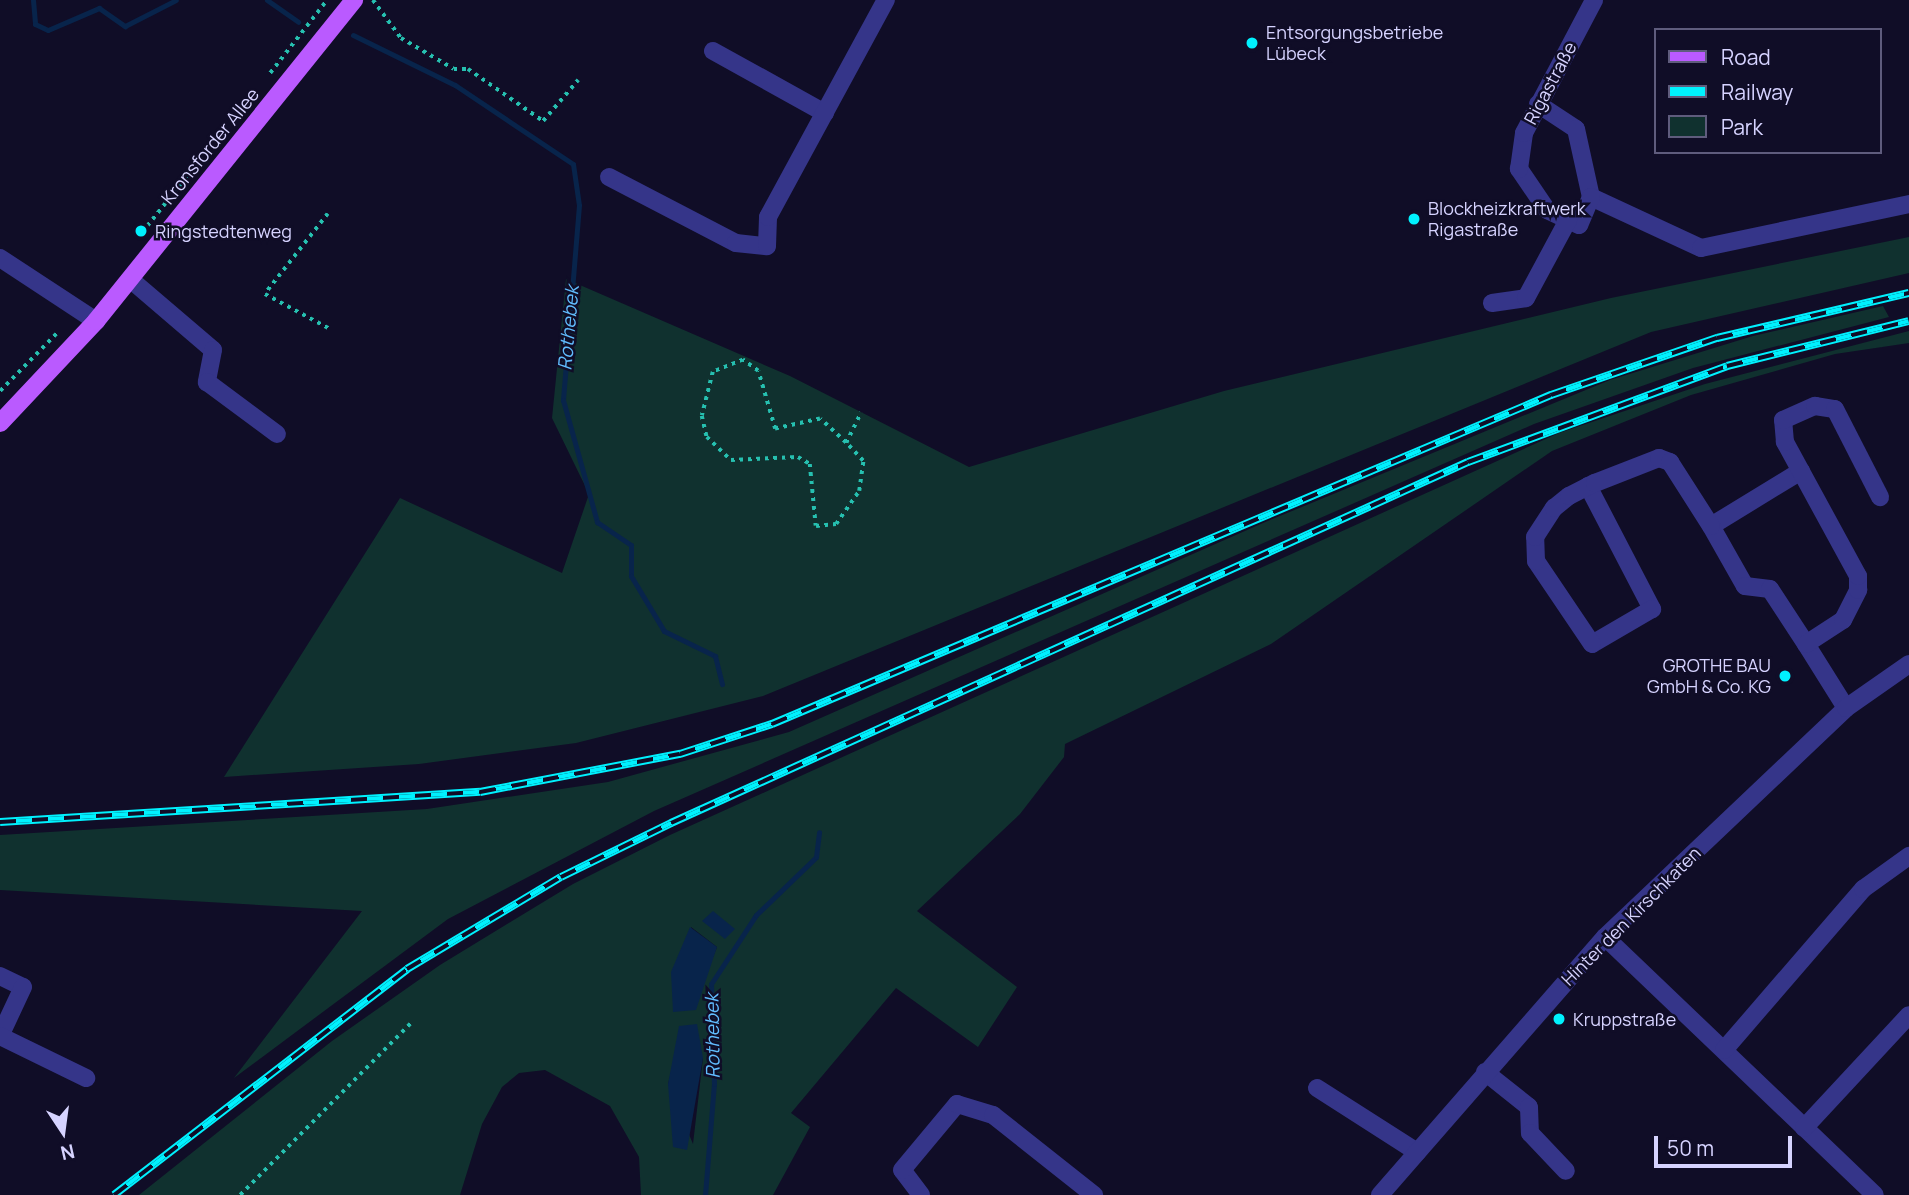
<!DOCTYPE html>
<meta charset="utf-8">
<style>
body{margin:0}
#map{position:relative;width:1909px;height:1195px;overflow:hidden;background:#100d27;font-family:Manrope,sans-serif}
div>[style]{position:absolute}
.green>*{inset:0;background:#10312f}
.water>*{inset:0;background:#08244b}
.stream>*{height:5px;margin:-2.5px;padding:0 2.5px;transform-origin:2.5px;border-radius:2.5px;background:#08244b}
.path>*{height:3.5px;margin-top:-1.75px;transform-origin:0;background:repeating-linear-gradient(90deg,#26c0b0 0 3.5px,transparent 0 8.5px)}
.minor>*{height:18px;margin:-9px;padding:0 9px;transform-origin:9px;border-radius:9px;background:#353589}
.major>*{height:18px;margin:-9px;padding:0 9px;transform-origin:9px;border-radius:9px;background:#ba5aff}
.rail>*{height:8px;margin-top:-4px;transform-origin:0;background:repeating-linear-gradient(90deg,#100d27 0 16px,#00f1fe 0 32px);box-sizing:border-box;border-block:2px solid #00f1fe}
.dots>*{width:19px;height:19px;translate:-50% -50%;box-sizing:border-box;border:4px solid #100d27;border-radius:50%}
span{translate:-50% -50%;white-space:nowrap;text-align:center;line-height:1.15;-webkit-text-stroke:5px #100d27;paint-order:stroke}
.poi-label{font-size:18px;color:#d6d3ff}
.left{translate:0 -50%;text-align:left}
.right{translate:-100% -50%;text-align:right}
.street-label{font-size:18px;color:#d6d3ff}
.water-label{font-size:19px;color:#61bdff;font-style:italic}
.legend{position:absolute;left:1654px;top:28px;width:228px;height:126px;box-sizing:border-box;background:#100d27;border:2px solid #5f5c7d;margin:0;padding:9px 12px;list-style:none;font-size:21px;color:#d6d3ff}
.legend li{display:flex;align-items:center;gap:14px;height:35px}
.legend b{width:35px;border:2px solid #5f5c7d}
.north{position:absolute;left:28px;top:1097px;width:70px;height:70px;-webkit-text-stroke:5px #100d27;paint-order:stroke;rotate:167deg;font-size:19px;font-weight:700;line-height:28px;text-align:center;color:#d6d3ff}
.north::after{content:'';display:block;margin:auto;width:24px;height:32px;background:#d6d3ff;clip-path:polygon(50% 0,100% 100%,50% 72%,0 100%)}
.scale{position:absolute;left:1654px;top:1136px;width:138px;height:32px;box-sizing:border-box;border:4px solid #d6d3ff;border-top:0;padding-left:9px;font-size:21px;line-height:24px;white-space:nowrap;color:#d6d3ff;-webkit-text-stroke:5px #100d27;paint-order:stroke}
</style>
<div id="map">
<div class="green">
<i style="clip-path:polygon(1909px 237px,1909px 273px,1651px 332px,763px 696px,576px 743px,419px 764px,224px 777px,400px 498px,562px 573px,589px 494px,552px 418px,566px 279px,790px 376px,969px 467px,1224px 391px,1611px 298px)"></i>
<i style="clip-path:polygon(1883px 306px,1889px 317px,1693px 368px,1534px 424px,654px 811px,448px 919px,234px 1078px,362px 911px,0 890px,0 835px,427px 809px,608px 782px,789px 732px,1263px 523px,1610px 380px,1753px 336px)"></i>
<i style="clip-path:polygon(evenodd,1909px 331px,1909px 343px,1835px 354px,1691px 395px,1552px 451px,1271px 644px,1065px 744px,1064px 757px,1020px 814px,917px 911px,1017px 987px,978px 1047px,896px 988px,791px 1113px,810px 1127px,773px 1195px,641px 1195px,639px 1157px,610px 1106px,545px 1070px,519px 1073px,502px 1087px,482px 1124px,460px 1195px,139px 1195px,332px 1041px,440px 965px,573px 884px,670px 835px,1559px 433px,1705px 384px,1909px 331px,691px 927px,717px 947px,699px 993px,691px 927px,1909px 331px,675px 1057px,703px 1058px,693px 1144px,668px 1084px,675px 1057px)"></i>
</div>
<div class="water">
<i style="clip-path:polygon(713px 911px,735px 929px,725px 939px,702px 921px)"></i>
<i style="clip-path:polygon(690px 927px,717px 947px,696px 1010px,673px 1012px,671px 972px)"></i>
<i style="clip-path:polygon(697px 1024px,703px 1058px,687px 1150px,673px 1147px,668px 1084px,679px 1026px)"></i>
</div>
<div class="stream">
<i style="left:33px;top:0;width:24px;rotate:85deg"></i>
<i style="left:35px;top:24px;width:14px;rotate:25deg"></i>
<i style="left:48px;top:30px;width:56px;rotate:-23.3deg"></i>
<i style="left:99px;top:8px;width:32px;rotate:35deg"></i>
<i style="left:125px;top:26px;width:57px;rotate:-27deg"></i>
<i style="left:267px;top:0;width:38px;rotate:35deg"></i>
<i style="left:353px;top:35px;width:114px;rotate:26.1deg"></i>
<i style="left:455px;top:85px;width:142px;rotate:33.8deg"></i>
<i style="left:573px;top:164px;width:41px;rotate:81.7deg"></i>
<i style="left:579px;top:205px;width:196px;rotate:94.7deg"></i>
<i style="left:563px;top:400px;width:127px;rotate:74.4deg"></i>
<i style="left:597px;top:522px;width:41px;rotate:34.1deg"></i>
<i style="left:631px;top:545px;width:31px;rotate:90deg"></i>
<i style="left:631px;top:576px;width:64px;rotate:59deg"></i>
<i style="left:664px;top:631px;width:57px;rotate:26.1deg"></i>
<i style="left:715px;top:656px;width:29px;rotate:76deg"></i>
<i style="left:705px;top:1195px;width:111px;rotate:-85.4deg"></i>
<i style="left:714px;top:1084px;width:100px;rotate:-91.7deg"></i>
<i style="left:711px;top:984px;width:82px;rotate:-56.9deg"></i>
<i style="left:756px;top:915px;width:83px;rotate:-44deg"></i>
<i style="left:816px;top:857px;width:25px;rotate:-83deg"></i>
</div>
<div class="path">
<i style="left:373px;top:0;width:47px;rotate:53.6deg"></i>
<i style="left:401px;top:38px;width:61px;rotate:30.3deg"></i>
<i style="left:454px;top:69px;width:14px"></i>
<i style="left:468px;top:69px;width:91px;rotate:34.7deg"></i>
<i style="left:543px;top:121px;width:54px;rotate:-49.5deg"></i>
<i style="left:270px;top:73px;width:93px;rotate:-52deg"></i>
<i style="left:328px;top:214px;width:102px;rotate:128.2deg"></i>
<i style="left:265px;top:294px;width:74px;rotate:28.3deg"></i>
<i style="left:147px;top:226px;width:105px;rotate:-51.2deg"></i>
<i style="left:0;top:391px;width:81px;rotate:-45.5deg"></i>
<i style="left:846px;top:443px;width:35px;rotate:-137deg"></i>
<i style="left:820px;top:419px;width:46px;rotate:167.5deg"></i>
<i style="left:775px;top:429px;width:60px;rotate:-106.3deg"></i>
<i style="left:758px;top:371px;width:19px;rotate:-144deg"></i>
<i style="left:743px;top:360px;width:32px;rotate:158deg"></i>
<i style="left:713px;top:372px;width:45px;rotate:104deg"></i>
<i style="left:702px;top:416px;width:22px;rotate:77deg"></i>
<i style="left:707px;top:437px;width:33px;rotate:44deg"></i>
<i style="left:731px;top:460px;width:67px;rotate:-2.6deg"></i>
<i style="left:798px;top:457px;width:14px;rotate:30deg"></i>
<i style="left:810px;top:464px;width:62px;rotate:84.5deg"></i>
<i style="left:816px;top:526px;width:20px;rotate:-6deg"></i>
<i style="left:836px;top:524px;width:40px;rotate:-55.1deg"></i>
<i style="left:859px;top:491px;width:30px;rotate:-82deg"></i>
<i style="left:863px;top:461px;width:25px;rotate:-133deg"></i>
<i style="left:846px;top:443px;width:34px;rotate:-64deg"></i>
<i style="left:240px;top:1195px;width:244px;rotate:-45.2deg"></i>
</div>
<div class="minor">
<i style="left:713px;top:51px;width:128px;rotate:29deg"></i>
<i style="left:1538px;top:104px;width:45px;rotate:33.3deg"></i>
<i style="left:1576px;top:129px;width:70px;rotate:77.6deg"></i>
<i style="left:1591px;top:197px;width:121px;rotate:24.9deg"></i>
<i style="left:1701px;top:248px;width:213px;rotate:-11.9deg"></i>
<i style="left:609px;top:177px;width:143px;rotate:27.5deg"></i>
<i style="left:736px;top:243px;width:31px;rotate:6deg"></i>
<i style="left:767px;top:246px;width:29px;rotate:-88deg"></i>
<i style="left:768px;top:217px;width:247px;rotate:-61.5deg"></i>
<i style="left:1591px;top:197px;width:30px;rotate:113deg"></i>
<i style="left:1579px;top:225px;width:35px;rotate:-155deg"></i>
<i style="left:1547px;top:210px;width:50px;rotate:-124.3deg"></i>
<i style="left:1519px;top:169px;width:36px;rotate:-82deg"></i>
<i style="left:1524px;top:133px;width:150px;rotate:-62.2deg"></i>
<i style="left:0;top:258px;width:115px;rotate:33.3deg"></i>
<i style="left:130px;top:279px;width:109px;rotate:40.5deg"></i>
<i style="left:213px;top:350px;width:33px;rotate:101deg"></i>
<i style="left:207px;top:382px;width:87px;rotate:36.6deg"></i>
<i style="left:1492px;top:303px;width:34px;rotate:-8deg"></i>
<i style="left:1526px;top:298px;width:89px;rotate:-61.7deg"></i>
<i style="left:1801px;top:471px;width:105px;rotate:148.6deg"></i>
<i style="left:1711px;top:526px;width:69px;rotate:60.5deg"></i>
<i style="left:1745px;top:586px;width:25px;rotate:7deg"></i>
<i style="left:1770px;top:589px;width:66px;rotate:56.8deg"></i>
<i style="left:1588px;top:486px;width:139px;rotate:62.5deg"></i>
<i style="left:1652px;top:609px;width:69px;rotate:149.7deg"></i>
<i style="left:1592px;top:644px;width:100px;rotate:-124deg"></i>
<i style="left:1536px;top:561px;width:24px;rotate:-92deg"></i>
<i style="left:1535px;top:537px;width:35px;rotate:-57deg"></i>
<i style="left:1554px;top:508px;width:19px;rotate:-39deg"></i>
<i style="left:1569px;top:496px;width:29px;rotate:-27deg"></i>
<i style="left:1595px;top:483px;width:69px;rotate:-21.3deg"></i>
<i style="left:1659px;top:458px;width:12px;rotate:20deg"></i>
<i style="left:1670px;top:462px;width:76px;rotate:57.4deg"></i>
<i style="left:1846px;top:708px;width:75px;rotate:-122deg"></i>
<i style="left:1806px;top:644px;width:44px;rotate:-33deg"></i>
<i style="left:1843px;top:620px;width:34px;rotate:-63deg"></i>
<i style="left:1858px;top:590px;width:14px;rotate:-90deg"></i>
<i style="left:1858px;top:576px;width:153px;rotate:-118.6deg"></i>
<i style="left:1785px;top:442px;width:22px;rotate:-95deg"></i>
<i style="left:1783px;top:420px;width:35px;rotate:-24deg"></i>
<i style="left:1815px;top:406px;width:20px;rotate:9deg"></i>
<i style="left:1835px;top:409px;width:99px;rotate:62.9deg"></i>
<i style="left:1605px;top:937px;width:373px;rotate:43.7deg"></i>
<i style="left:0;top:976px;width:25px;rotate:26deg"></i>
<i style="left:23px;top:987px;width:54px;rotate:115.1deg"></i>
<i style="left:0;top:1036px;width:96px;rotate:26deg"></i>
<i style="left:1724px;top:1050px;width:213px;rotate:-49.2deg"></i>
<i style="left:1863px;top:889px;width:57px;rotate:-35.7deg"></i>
<i style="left:1485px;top:1072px;width:56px;rotate:38.5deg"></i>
<i style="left:1529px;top:1107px;width:26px;rotate:88deg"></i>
<i style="left:1530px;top:1133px;width:52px;rotate:46.5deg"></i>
<i style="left:1317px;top:1088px;width:119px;rotate:32.6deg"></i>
<i style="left:1804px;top:1128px;width:154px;rotate:-47.1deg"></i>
<i style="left:921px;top:1195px;width:31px;rotate:-127deg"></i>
<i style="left:902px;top:1170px;width:86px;rotate:-50.2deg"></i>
<i style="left:957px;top:1104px;width:38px;rotate:17deg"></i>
<i style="left:993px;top:1115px;width:129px;rotate:38.4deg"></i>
<i style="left:1380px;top:1195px;width:342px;rotate:-48.9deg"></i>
<i style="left:1605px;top:937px;width:332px;rotate:-43.5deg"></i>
<i style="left:1846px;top:708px;width:77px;rotate:-34.9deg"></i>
</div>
<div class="major">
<i style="left:0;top:423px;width:140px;rotate:-46.7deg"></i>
<i style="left:96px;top:321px;width:412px;rotate:-51.2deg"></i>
</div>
<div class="rail">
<i style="left:0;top:822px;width:481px;rotate:-3.6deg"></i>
<i style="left:480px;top:792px;width:204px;rotate:-10.8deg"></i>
<i style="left:680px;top:754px;width:97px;rotate:-18.1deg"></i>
<i style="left:772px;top:724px;width:846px;rotate:-22.9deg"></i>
<i style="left:1551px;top:395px;width:176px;rotate:-19deg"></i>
<i style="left:1717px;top:338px;width:197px;rotate:-13.2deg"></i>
<i style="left:114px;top:1195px;width:370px;rotate:-37.6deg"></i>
<i style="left:407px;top:969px;width:179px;rotate:-30.9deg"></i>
<i style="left:561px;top:877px;width:123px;rotate:-26.1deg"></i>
<i style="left:671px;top:823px;width:875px;rotate:-24.37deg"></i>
<i style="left:1468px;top:462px;width:276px;rotate:-20.3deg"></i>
<i style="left:1727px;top:366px;width:187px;rotate:-13.9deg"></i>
</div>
<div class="dots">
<i style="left:1252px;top:43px;background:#00f1fe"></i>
<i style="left:1414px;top:219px;background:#00f1fe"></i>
<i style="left:141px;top:231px;background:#00f1fe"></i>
<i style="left:1785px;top:676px;background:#00f1fe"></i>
<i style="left:1559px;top:1019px;background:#00f1fe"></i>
</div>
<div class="poi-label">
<span class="left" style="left:1266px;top:43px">Entsorgungsbetriebe<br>Lübeck</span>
<span class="left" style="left:1428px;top:219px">Blockheizkraftwerk<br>Rigastraße</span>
<span class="left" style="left:155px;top:231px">Ringstedtenweg</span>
<span class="right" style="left:1771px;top:676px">GROTHE BAU<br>GmbH &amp; Co. KG</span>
<span class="left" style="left:1573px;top:1019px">Kruppstraße</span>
</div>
<div class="street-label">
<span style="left:1550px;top:83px;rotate:-62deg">Rigastraße</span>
<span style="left:210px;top:146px;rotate:-51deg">Kronsforder Allee</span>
<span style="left:1631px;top:916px;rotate:-45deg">Hinter den Kirschkaten</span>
</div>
<div class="water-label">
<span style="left:569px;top:328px;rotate:-85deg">Rothebek</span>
<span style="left:713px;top:1036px;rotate:-91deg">Rothebek</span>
</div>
<ul class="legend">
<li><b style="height:9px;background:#ba5aff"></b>Road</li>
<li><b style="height:9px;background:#00f1fe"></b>Railway</li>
<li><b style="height:19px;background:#10312f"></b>Park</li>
</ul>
<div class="north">N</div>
<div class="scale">50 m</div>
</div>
